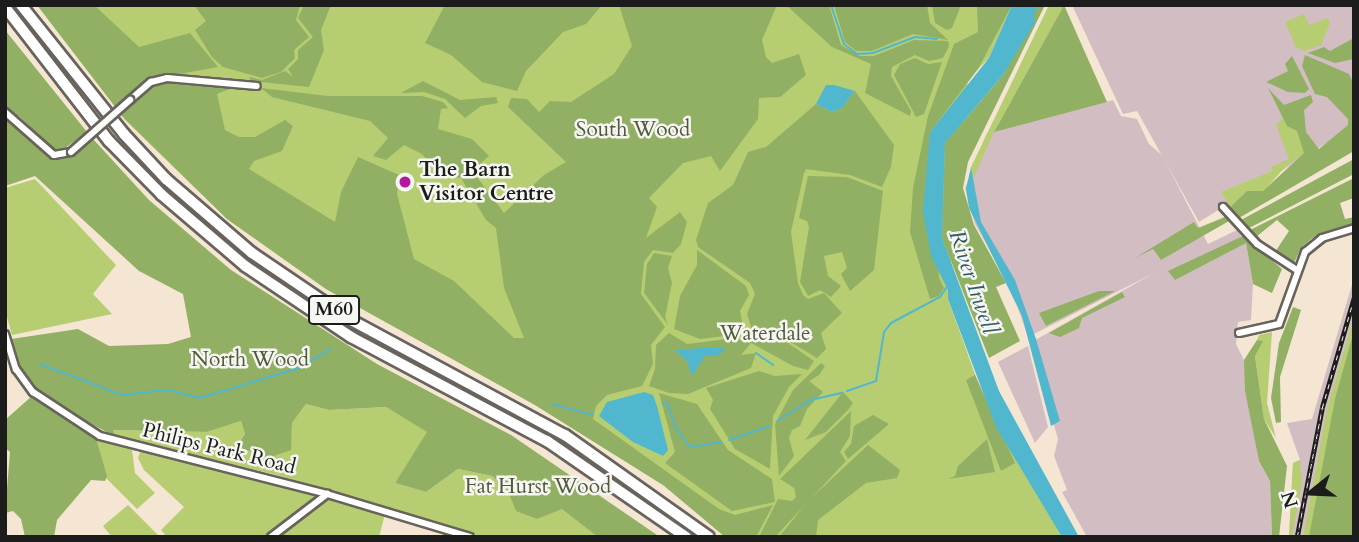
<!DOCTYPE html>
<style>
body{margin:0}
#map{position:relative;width:1359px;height:542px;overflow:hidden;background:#f4e6d3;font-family:Cardo,serif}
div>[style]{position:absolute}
.industrial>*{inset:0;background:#d2bec2}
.green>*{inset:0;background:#b7cd71}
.forest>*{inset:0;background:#91b063}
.water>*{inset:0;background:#50b7cf}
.stream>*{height:2px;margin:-1px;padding:0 1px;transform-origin:1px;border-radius:1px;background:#50b7cf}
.roads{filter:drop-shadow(2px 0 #68635c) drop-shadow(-2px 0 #68635c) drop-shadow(0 2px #68635c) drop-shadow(0 -2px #68635c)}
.street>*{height:6px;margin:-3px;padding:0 3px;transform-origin:3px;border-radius:3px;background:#fff}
.highway>*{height:10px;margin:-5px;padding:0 5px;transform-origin:5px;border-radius:5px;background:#fff}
.rail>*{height:4.5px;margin-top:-2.25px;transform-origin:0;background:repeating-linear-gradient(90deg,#f6f6f2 0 5px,#1c1c1c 0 10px);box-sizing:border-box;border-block:2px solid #1c1c1c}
.bridges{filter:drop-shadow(2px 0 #68635c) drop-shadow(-2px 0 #68635c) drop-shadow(0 2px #68635c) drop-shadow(0 -2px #68635c)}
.street-bridge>*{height:6px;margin:-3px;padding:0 3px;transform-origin:3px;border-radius:3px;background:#fff}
.dots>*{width:19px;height:19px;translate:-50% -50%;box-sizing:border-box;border:4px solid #f6f6f2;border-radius:50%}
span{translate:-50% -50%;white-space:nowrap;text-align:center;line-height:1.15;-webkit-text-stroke:5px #f6f6f2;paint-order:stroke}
.shield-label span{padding:2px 5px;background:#f6f6f2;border:2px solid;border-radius:5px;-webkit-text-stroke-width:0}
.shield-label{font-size:19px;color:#1c1c1c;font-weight:700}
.park-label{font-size:21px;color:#525a3a}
.poi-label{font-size:21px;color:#1c1c1c;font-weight:700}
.left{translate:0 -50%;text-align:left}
.street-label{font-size:21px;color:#1c1c1c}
.water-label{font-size:23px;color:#315a64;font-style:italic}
.frame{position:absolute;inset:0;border:7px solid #1c1c1c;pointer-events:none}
.north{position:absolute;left:1275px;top:458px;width:70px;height:70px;-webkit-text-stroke:5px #f6f6f2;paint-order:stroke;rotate:252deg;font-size:19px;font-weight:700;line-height:28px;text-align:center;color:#1c1c1c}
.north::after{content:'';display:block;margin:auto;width:24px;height:32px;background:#1c1c1c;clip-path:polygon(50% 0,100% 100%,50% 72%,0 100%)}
</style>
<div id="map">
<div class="industrial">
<i style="clip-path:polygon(1072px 5px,1354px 5px,1354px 126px,1199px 222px,1137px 111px,1123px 114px)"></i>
<i style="clip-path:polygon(1113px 100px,1121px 116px,1137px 119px,1149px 144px,1162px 155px,1208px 244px,1237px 230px,1246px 243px,1253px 284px,1251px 320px,1238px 322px,1236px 344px,1244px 360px,1259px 461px,1270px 481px,1272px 537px,1087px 537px,1062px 492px,1067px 490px,1054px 456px,1058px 439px,1030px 343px,1154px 273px,1028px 337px,1011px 288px,975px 224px,965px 188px,987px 133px)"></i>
<i style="clip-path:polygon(1354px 278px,1354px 331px,1309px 537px,1289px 537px,1293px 463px,1300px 460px,1287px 423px,1312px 419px)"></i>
<i style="clip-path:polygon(1028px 346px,1048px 427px,1035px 443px,998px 362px)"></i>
</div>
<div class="green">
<i style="clip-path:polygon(37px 5px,1012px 5px,989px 58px,968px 79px,948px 299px,981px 391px,1062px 537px,734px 537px,663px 485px,535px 405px,326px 289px,227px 219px,125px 120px)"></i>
<i style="clip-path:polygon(1049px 5px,1064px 5px,994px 132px,973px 179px,971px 167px)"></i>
<i style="clip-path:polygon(1304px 14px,1309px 25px,1328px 18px,1330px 23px,1321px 45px,1304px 51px,1296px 47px,1285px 22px)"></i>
<i style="clip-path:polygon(1283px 118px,1297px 131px,1304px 153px,1286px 166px,1263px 192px,1247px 191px,1230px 207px,1221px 192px,1272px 171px,1271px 167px,1289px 159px,1276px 125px)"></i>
<i style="clip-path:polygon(35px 179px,116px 265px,93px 294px,112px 314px,12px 335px,5px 310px,5px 188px)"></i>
<i style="clip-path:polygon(1354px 317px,1354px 537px,1303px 537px,1327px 409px)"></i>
<i style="clip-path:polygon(1272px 332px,1267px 403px,1276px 438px,1264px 419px,1255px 356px,1262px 341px,1257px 340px,1259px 335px)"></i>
<i style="clip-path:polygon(306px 404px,329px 410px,386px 407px,428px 432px,395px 483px,426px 492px,458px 469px,492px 476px,537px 519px,562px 508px,598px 537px,483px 537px,273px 474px,114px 436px,112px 430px,207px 432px,241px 421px,245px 434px,236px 445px,290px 450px,292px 423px)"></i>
<i style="clip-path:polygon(96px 438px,132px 450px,135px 473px,155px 493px,137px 509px,106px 478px)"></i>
<i style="clip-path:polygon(141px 450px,316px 493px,319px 496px,263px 537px,167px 537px,161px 530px,184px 507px,144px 470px,138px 458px)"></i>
<i style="clip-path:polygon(1300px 460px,1302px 483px,1292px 537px,1289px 537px,1293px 463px)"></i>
<i style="clip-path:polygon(331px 497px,385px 514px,379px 537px,276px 537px)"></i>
<i style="clip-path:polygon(128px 505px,160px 537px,112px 537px,103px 526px)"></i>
</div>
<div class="forest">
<i style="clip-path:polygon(37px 5px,94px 5px,139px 47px,190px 33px,218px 67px,147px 80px,117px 109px)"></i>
<i style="clip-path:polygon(194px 5px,300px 5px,296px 20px,309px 37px,294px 50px,295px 58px,281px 72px,262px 78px,223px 67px,212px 57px,195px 30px,206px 21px)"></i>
<i style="clip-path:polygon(304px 5px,331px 5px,321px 30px,324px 50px,309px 87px,251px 81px,249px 77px,262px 80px,285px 71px,293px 77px,288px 69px,298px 59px,298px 50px,313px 37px,298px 18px)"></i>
<i style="clip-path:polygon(445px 5px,602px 5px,586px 24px,563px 32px,526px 71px,517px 91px,482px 82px,451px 55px,425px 43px)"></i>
<i style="clip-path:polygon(619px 5px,777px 5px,762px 40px,766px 57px,772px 63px,799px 54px,806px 75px,780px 97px,759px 98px,758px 119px,720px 171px,711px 156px,683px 163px,649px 198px,657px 207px,646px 238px,680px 212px,687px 222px,681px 244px,673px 253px,653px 250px,644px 262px,641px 294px,665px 327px,651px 345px,653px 364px,642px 386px,607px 395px,596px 406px,593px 419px,719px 509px,735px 515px,773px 505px,756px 537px,725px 537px,663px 485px,535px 405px,326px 289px,227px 219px,119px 113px,165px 79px,224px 85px,229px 89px,217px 94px,225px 130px,239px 137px,255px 137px,285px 120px,293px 126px,282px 151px,254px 161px,249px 169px,335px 222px,341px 192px,358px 157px,399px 175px,397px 194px,414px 259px,454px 281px,514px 338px,524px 338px,504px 288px,496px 228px,486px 220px,461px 178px,440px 175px,422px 154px,404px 145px,386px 160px,373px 156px,388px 138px,370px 121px,272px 97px,261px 88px,328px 96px,422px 96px,443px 102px,448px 108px,441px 109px,438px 129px,472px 139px,489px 156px,476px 167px,477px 177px,504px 213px,544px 175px,566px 162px,508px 107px,511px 98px,527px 99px,539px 112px,550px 101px,571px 102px,614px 74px,632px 46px)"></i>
<i style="clip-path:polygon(786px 5px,829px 5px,841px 45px,860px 56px,874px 56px,914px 40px,948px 41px,949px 46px,943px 58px,929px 61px,915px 55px,892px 67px,891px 76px,911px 111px,910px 116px,865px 93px,871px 64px,832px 47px)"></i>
<i style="clip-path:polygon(834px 5px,927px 5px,930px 23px,948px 40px,913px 34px,872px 51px,856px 51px,845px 42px)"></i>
<i style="clip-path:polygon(932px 5px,961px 5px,952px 28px,947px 30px,935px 23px)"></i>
<i style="clip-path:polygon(977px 5px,1012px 5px,978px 69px,930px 132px,939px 278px,944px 288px,939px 296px,930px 299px,910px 232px,913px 188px,928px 116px,954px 44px,978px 32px)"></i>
<i style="clip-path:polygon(1038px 5px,1045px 5px,968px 162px,963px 188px,974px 225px,1006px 283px,996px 287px,1020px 341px,989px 358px,942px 238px,945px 143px,1003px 75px)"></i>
<i style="clip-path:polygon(1064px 5px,1107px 102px,994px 132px)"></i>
<i style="clip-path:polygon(5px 30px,87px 132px,61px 151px,52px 150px,20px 117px,5px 110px)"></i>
<i style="clip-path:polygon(1352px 39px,1354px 59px,1335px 63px,1308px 53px,1324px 47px,1330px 51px)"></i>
<i style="clip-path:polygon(1305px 55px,1349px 74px,1354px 85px,1354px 151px,1239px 218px,1230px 207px,1247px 191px,1263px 191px,1304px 153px,1297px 131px,1287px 126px,1268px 88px,1284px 105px,1311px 95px,1313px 102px,1304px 110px,1306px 132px,1319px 149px,1348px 125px,1348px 119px,1327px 97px,1315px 94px,1302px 66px)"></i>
<i style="clip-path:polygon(1292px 56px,1309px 89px,1305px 93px,1288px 92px,1266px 82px,1288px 71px,1285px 64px)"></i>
<i style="clip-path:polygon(915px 58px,928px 64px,942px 62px,924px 114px,916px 117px,894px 75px,900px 64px)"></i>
<i style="clip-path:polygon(423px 81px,460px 100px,496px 97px,498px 103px,481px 106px,465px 118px,445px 99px,424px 92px,401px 93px)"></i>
<i style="clip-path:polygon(855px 91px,894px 145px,891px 167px,882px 187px,850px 175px,806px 169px,804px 173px,791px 232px,798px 283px,803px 295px,808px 299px,824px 293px,842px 313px,821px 333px,826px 349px,817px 358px,782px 337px,752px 330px,747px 314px,755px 294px,750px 283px,698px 247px,696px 240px,708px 203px,733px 185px,748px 152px,766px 147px,816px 104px,832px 112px,842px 108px)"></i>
<i style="clip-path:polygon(5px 116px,50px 159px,64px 159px,93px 139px,149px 200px,231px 270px,377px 364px,511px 435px,660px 537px,598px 537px,562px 509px,537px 519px,516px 511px,508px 491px,492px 476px,458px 469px,426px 492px,395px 483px,427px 432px,386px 407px,329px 410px,306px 404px,292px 423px,291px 450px,268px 458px,236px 446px,245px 434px,241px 421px,207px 432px,113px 430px,114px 436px,71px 413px,36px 389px,19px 366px,11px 339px,78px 329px,109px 346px,168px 344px,191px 337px,183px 294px,139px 271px,35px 176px,5px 186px)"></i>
<i style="clip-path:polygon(1354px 159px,1354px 174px,1249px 228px,1241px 220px)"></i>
<i style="clip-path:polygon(808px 176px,847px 177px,883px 191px,874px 270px,850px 291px,841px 274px,847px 268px,842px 252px,824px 256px,828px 276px,841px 286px,831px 297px,820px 290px,808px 296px,800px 282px,809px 227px,807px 221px,799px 218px)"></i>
<i style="clip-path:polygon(1354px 178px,1354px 198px,1340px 203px,1345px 219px,1354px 217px,1354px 223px,1312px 238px,1301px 248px,1294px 263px,1287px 264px,1275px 252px,1289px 231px,1277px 220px,1256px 237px,1250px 230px)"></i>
<i style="clip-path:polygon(1225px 217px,1229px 221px,1161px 260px,1153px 249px,1135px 258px,1194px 222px,1198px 228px)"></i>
<i style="clip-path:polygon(1243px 236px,1282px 269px,1272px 293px,1253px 284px,1246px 243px,1175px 280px,1168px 271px)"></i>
<i style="clip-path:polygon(697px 250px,746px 286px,749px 295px,740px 311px,744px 331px,740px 334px,700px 339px,674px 329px,680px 296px,697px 265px)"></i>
<i style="clip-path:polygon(654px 253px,672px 256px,668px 268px,672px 283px,665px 317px,668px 325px,644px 293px,647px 264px)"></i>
<i style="clip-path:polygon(1099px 291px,1115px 291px,1046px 326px,1039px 313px)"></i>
<i style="clip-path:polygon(1122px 292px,1125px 297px,1082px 318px,1079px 328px,1060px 337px,1049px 333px)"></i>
<i style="clip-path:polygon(1293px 307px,1301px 310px,1280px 377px,1281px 422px,1276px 423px,1271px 398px,1279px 343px)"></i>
<i style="clip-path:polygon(1354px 331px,1354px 537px,1309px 537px,1335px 399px)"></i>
<i style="clip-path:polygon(669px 333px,687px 344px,727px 339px,788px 343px,814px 361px,808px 370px,793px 366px,751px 343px,741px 355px,756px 353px,751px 368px,688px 394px,669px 393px,649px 386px,655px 369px,656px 345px)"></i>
<i style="clip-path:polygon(1257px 340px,1263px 341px,1255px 356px,1264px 419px,1287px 466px,1279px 537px,1272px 537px,1270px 481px,1259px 461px,1245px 391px,1244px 360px)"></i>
<i style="clip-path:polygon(821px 363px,825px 366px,819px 375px,809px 381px,823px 392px,807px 409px,800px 426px,792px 430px,789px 438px,794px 456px,779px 476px,775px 424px,793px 390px)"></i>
<i style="clip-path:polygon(759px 371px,775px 376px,802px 374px,789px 387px,773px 416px,770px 469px,735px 449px,710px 409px,713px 400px,706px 388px)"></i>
<i style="clip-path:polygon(975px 375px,1015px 463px,1001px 471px,966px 380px)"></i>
<i style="clip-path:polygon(843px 392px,853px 403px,849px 409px,826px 432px,805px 440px)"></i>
<i style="clip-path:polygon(659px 393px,697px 404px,728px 450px,772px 479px,775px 502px,732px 511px,665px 463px,675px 452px)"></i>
<i style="clip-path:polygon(32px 396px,96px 438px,107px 476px,105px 481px,91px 480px,57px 520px,54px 537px,25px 537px,21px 519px,13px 511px,5px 513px,10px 452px,5px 448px,5px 420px)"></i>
<i style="clip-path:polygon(851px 411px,850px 436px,840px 452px,846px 461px,775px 537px,759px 537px,778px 499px,792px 501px,796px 497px,794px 488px,780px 479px)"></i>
<i style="clip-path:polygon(873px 415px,889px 424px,848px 459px,844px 452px,851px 444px,854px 426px)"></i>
<i style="clip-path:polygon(987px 439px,995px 472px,948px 479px,955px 476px,958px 466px)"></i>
<i style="clip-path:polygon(868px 445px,900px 470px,897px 478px,866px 483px,818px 520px,816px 537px,779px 537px,808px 501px)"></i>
</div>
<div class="water">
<i style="clip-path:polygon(1012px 5px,1038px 5px,1033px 17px,1036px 21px,1003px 75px,945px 143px,942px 238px,999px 391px,1079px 537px,1062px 537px,996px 427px,948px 299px,948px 290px,931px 256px,923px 212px,930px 132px,989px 58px)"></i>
<i style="clip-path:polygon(826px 85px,834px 85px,855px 91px,842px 108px,832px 112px,816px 104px)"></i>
<i style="clip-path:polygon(971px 167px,981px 222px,1015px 280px,1036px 339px,1060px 421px,1051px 426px,1022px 316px,969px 208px,966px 189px)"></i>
<i style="clip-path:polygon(717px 347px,725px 348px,718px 356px,705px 356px,692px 376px,687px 361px,675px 350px)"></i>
<i style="clip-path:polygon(644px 392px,653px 395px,657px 406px,668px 450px,663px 456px,633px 442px,599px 416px,607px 402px)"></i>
</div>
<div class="stream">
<i style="left:831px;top:5px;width:41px;rotate:71.6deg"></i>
<i style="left:844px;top:44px;width:16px;rotate:38deg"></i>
<i style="left:857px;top:54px;width:16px;rotate:-4deg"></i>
<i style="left:873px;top:53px;width:45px;rotate:-20.9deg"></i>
<i style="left:915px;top:37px;width:22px;rotate:5deg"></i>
<i style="left:756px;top:353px;width:21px;rotate:35deg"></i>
<i style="left:40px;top:364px;width:88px;rotate:20.7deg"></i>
<i style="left:122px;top:395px;width:46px;rotate:-6.2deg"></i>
<i style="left:168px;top:390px;width:33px;rotate:14deg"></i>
<i style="left:200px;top:398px;width:103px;rotate:-16.9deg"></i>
<i style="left:299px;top:368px;width:37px;rotate:-31deg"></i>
<i style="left:847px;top:391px;width:31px;rotate:-19deg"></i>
<i style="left:876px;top:381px;width:50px;rotate:-80.7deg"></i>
<i style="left:884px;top:332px;width:11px;rotate:-52deg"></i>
<i style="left:891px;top:323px;width:55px;rotate:-28deg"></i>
<i style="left:940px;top:297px;width:11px;rotate:-56deg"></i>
<i style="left:552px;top:404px;width:42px;rotate:15deg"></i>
<i style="left:663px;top:404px;width:4px;rotate:-14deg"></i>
<i style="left:667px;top:403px;width:29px;rotate:70deg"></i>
<i style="left:677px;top:430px;width:21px;rotate:53deg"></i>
<i style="left:690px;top:447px;width:32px;rotate:-9deg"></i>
<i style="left:777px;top:421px;width:40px;rotate:-32deg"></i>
<i style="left:811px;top:400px;width:32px;rotate:-13deg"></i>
<i style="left:729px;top:440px;width:43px;rotate:-18.9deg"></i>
</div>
<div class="roads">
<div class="street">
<i style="left:130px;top:100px;width:28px;rotate:-41deg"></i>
<i style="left:151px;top:82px;width:16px;rotate:-14deg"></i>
<i style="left:167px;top:78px;width:90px;rotate:5.1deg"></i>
<i style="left:5px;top:112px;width:65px;rotate:41.3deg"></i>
<i style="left:54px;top:155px;width:17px;rotate:-10deg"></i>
<i style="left:1223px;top:207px;width:50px;rotate:47.4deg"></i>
<i style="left:1257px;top:244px;width:48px;rotate:33deg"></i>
<i style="left:1239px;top:333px;width:41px;rotate:-12.7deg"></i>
<i style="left:1279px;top:324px;width:77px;rotate:-70.1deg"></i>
<i style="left:1305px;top:252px;width:22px;rotate:-39deg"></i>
<i style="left:1322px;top:238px;width:34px;rotate:-17deg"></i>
<i style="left:5px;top:334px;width:37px;rotate:73deg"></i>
<i style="left:16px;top:369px;width:29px;rotate:54deg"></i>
<i style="left:33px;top:392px;width:80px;rotate:33.3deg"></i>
<i style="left:100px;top:436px;width:234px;rotate:14.3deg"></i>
<i style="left:327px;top:494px;width:149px;rotate:16.7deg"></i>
<i style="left:271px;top:537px;width:71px;rotate:-37.5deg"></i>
</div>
<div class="highway">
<i style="left:21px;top:5px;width:165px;rotate:51.4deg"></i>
<i style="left:124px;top:134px;width:62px;rotate:47deg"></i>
<i style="left:166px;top:179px;width:113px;rotate:40.7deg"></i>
<i style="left:252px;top:253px;width:120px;rotate:34.1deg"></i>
<i style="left:351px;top:320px;width:243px;rotate:28.3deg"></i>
<i style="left:565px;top:435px;width:176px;rotate:35.3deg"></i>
<i style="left:5px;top:7px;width:170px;rotate:52.2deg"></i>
<i style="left:109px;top:141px;width:76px;rotate:45.5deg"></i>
<i style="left:162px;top:195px;width:109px;rotate:40.5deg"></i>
<i style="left:245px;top:266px;width:128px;rotate:33.8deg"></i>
<i style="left:351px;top:337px;width:222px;rotate:28deg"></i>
<i style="left:547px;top:441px;width:169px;rotate:34.6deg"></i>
</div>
</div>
<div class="rail">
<i style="left:1297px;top:537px;width:131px;rotate:-79deg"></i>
<i style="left:1322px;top:408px;width:115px;rotate:-73.8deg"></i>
</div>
<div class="bridges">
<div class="street-bridge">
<i style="left:71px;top:152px;width:79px;rotate:-41.4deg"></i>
</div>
</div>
<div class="dots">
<i style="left:405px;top:182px;background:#b5179e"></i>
</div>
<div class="shield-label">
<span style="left:334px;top:310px">M60</span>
</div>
<div class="park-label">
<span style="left:633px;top:130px">South Wood</span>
<span style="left:765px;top:334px">Waterdale</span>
<span style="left:250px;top:360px">North Wood</span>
<span style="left:538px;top:487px">Fat Hurst Wood</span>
</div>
<div class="poi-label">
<span class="left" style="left:419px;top:182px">The Barn<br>Visitor Centre</span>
</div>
<div class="street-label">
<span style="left:219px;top:449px;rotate:14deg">Philips Park Road</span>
</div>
<div class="water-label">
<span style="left:973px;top:282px;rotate:71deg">River Irwell</span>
</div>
<div class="frame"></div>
<div class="north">N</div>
</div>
